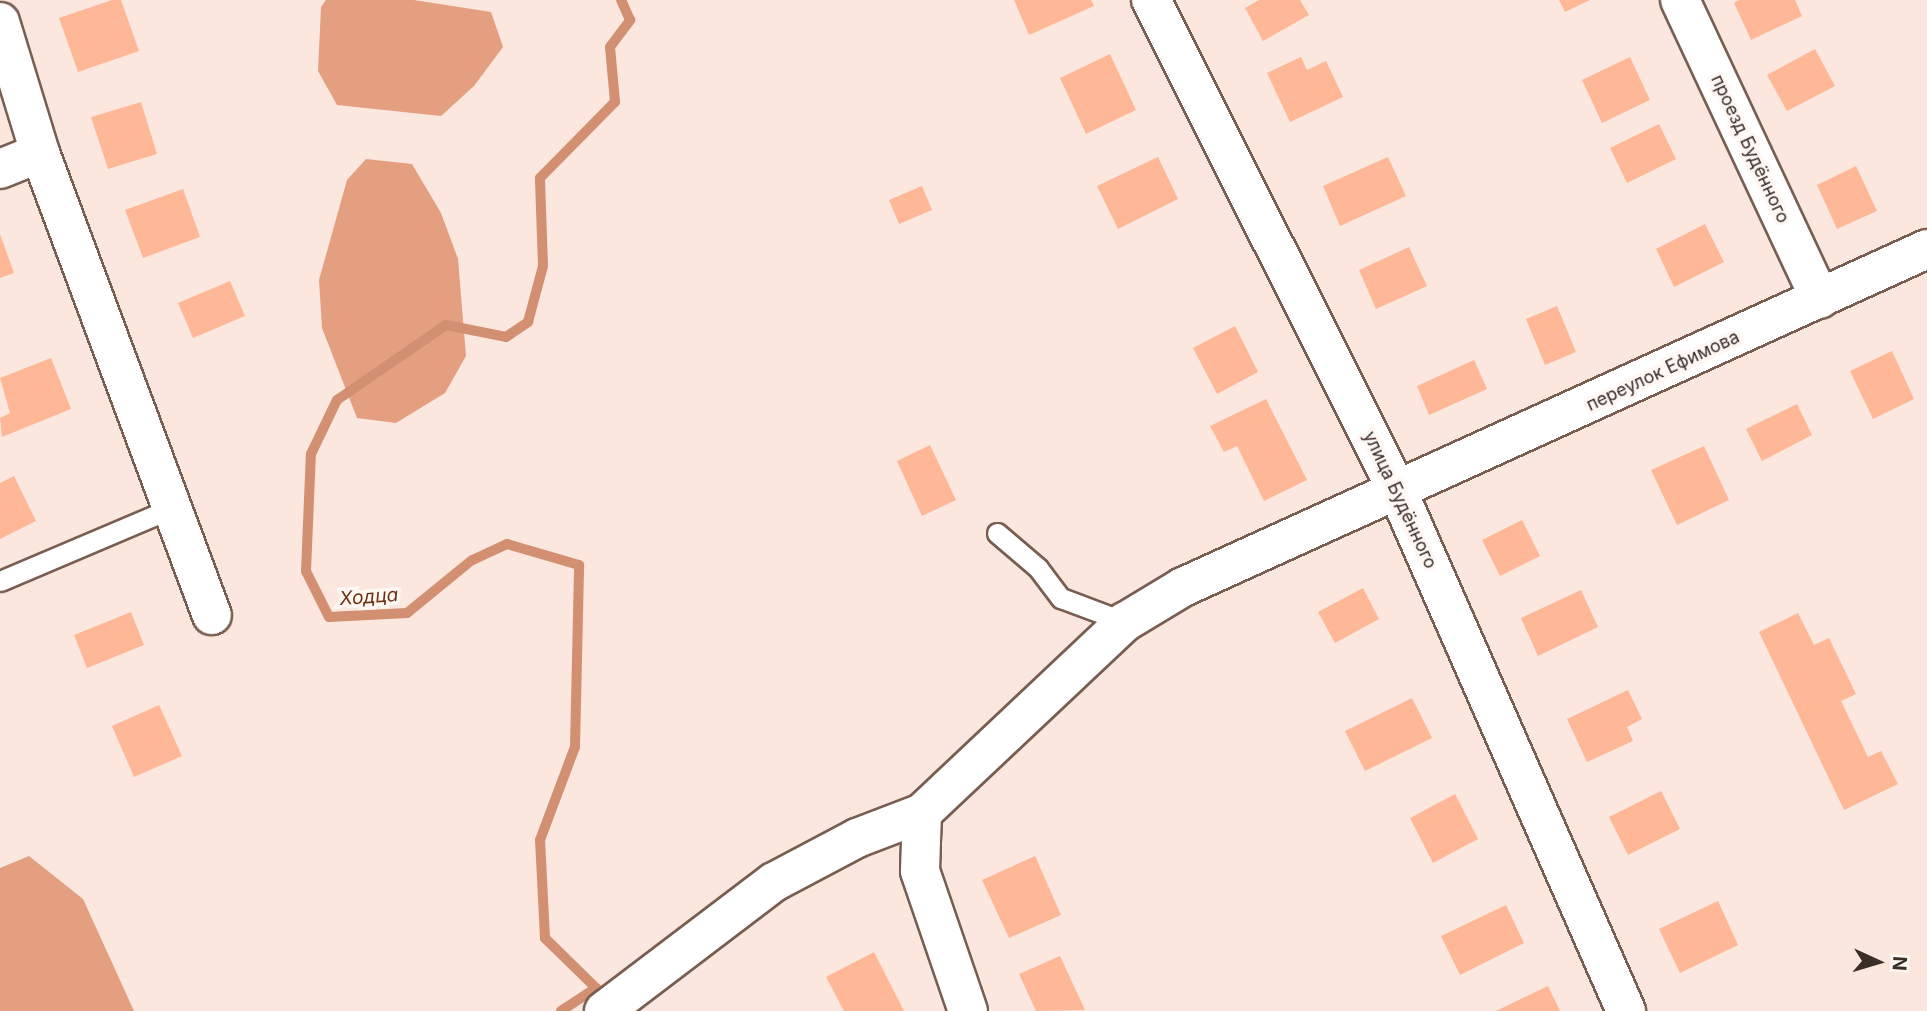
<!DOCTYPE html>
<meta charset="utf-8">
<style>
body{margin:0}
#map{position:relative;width:1927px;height:1011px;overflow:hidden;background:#fbe7de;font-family:Inter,sans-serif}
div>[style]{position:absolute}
.forest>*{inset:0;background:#e49f80}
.stream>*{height:10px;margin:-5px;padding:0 5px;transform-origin:5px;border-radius:5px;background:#d38f71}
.building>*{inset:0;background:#feb898}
.roads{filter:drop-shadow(2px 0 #795d51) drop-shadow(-2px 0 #795d51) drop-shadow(0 2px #795d51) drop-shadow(0 -2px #795d51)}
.service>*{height:19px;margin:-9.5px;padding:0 9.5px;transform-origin:9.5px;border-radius:9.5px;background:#fff}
.minor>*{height:38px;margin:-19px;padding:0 19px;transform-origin:19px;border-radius:19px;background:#fff}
span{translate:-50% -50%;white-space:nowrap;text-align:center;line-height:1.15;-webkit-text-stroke:7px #fef7f4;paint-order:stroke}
.street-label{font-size:18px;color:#3b2e29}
.water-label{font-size:19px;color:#6f3110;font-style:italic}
.north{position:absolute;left:1843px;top:927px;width:70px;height:70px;-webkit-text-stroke:5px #fef7f4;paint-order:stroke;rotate:94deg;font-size:19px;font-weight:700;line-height:28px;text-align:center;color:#3b2e29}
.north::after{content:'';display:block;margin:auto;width:24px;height:32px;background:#3b2e29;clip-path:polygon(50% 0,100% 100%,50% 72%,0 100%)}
</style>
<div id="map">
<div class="forest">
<i style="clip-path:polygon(326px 0,414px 0,491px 12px,503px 47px,474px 86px,441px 116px,337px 105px,318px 71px,321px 7px)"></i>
<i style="clip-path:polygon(366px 159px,412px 164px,441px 213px,458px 259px,466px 356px,445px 393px,396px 423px,357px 418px,322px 328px,319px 280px,347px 180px)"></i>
<i style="clip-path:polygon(29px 856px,83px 899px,134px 1011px,0 1011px,0 868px)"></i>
</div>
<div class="stream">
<i style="left:561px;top:1011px;width:42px;rotate:-33.3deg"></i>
<i style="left:596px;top:988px;width:71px;rotate:-135.6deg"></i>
<i style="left:545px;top:938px;width:98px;rotate:-92.9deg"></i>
<i style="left:540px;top:840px;width:99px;rotate:-69.4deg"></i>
<i style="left:575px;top:747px;width:182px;rotate:-88.7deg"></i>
<i style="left:579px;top:565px;width:75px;rotate:-163.7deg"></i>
<i style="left:507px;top:544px;width:38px;rotate:155deg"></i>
<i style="left:472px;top:560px;width:84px;rotate:140.8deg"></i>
<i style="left:407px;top:613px;width:78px;rotate:177.1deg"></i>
<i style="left:329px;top:617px;width:51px;rotate:-116.6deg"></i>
<i style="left:306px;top:571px;width:117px;rotate:-87.6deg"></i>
<i style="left:311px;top:454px;width:60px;rotate:-64.3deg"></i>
<i style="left:337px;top:400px;width:132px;rotate:-34.5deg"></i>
<i style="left:446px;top:325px;width:61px;rotate:11.3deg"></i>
<i style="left:506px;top:337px;width:27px;rotate:-34deg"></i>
<i style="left:528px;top:322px;width:58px;rotate:-75deg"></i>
<i style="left:543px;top:266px;width:88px;rotate:-92deg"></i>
<i style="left:540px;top:178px;width:107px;rotate:-45.4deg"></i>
<i style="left:615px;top:102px;width:55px;rotate:-95.2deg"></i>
<i style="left:610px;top:47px;width:34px;rotate:-53deg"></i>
<i style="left:630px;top:20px;width:22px;rotate:-114deg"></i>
</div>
<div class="building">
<i style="clip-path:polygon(112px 0,121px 0,139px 51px,78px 72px,59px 18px)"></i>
<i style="clip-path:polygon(1014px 0,1091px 0,1094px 6px,1029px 35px)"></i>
<i style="clip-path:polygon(1259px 0,1300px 0,1309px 15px,1263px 41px,1245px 8px)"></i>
<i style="clip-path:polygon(1559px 0,1590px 0,1565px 12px)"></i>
<i style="clip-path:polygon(1739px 0,1795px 0,1802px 16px,1751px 40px,1734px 3px)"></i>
<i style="clip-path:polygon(1815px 49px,1835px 86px,1787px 111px,1767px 75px)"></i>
<i style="clip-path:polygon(1110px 54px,1136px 110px,1086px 134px,1060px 78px)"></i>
<i style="clip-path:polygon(1301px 57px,1307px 70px,1326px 61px,1343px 97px,1290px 122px,1267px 73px)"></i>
<i style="clip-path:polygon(1630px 57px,1650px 100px,1602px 123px,1582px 80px)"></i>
<i style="clip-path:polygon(141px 102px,157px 154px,108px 169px,91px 117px)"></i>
<i style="clip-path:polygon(1659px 124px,1676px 159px,1627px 183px,1610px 148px)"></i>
<i style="clip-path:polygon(1158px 157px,1178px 199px,1118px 229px,1097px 186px)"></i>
<i style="clip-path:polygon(1388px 157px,1406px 196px,1340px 226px,1323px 186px)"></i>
<i style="clip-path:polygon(1856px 166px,1877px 211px,1837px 229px,1817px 185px)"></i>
<i style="clip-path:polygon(922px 186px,932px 210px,899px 224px,889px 200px)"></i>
<i style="clip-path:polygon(183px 189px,200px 237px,143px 258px,125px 210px)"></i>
<i style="clip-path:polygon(1705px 224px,1724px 262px,1674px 287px,1656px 249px)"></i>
<i style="clip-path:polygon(0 234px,14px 273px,0 278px)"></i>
<i style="clip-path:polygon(1409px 247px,1427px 286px,1376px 309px,1359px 270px)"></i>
<i style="clip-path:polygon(230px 281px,245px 316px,193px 338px,178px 303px)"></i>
<i style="clip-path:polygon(1557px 306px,1576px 352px,1545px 365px,1526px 319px)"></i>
<i style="clip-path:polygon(1235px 326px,1258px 372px,1217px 394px,1193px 348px)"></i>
<i style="clip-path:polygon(1892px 351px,1914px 399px,1873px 419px,1850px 371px)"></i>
<i style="clip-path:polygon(51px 358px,71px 409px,2px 437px,0 418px,10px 413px,0 378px)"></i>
<i style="clip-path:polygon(1474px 360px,1487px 389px,1429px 415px,1417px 386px)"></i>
<i style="clip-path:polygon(1266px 399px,1307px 480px,1264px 501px,1237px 446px,1224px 452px,1210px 426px)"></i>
<i style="clip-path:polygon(1797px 404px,1812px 435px,1762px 461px,1746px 429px)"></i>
<i style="clip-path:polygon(930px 445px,956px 500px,922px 516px,897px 461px)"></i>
<i style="clip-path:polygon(1704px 446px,1729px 500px,1677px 525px,1651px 470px)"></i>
<i style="clip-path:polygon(14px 476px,36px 521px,0 539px,0 483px)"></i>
<i style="clip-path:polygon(1522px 520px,1540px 556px,1500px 576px,1482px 540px)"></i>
<i style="clip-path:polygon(1363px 588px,1379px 619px,1335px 643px,1318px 612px)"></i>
<i style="clip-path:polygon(1581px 590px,1598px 627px,1538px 656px,1521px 618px)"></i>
<i style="clip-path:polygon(131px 612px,144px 645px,87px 668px,74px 635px)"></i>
<i style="clip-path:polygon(1798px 613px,1814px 645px,1829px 638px,1856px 694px,1841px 701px,1868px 757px,1881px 751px,1898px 784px,1844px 810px,1759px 632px)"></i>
<i style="clip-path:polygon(1628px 690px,1642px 719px,1627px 727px,1633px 741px,1587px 762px,1567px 719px)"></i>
<i style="clip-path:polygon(1412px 698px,1432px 738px,1365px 771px,1345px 731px)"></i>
<i style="clip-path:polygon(159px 705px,182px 756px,134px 777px,112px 726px)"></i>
<i style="clip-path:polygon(1661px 791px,1680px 829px,1628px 855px,1609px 817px)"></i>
<i style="clip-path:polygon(1455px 794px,1478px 839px,1433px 863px,1410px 818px)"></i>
<i style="clip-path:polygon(1035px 856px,1061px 915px,1009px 938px,982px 880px)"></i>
<i style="clip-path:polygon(1718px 901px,1738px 945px,1680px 973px,1659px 929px)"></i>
<i style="clip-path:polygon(1506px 905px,1524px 943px,1460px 975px,1441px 936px)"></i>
<i style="clip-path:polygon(874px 952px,904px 1011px,844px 1011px,826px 977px)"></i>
<i style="clip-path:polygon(1060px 956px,1085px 1010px,1036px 1011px,1019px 974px)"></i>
<i style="clip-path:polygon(1548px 986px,1560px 1011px,1496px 1011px)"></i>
</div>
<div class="roads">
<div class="service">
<i style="left:997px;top:533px;width:54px;rotate:40.5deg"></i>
<i style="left:1038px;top:568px;width:38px;rotate:53deg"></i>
<i style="left:1061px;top:598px;width:68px;rotate:20.6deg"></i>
<i style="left:0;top:581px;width:187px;rotate:-23deg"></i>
</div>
<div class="minor">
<i style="left:1151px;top:0;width:551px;rotate:63.34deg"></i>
<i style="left:1398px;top:492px;width:567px;rotate:66.28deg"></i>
<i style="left:1680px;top:0;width:330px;rotate:64.9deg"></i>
<i style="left:0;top:22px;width:137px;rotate:73deg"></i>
<i style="left:40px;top:153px;width:493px;rotate:69.6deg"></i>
<i style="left:0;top:169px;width:43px;rotate:-21.8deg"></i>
<i style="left:922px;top:813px;width:58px;rotate:92deg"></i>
<i style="left:920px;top:871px;width:148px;rotate:71.1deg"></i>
<i style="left:604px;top:1011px;width:213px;rotate:-37.2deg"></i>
<i style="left:774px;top:882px;width:94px;rotate:-27.9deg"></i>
<i style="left:857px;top:838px;width:70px;rotate:-21deg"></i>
<i style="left:922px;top:813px;width:279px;rotate:-43.3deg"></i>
<i style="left:1125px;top:622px;width:68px;rotate:-31.1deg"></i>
<i style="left:1183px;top:587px;width:817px;rotate:-24.43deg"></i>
</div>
</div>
<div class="street-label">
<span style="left:1750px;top:149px;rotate:65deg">проезд Будённого</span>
<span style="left:1663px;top:371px;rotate:-25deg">переулок Ефимова</span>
<span style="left:1400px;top:500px;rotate:65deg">улица Будённого</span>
</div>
<div class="water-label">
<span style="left:369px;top:597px;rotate:-4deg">Ходца</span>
</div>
<div class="north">N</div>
</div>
